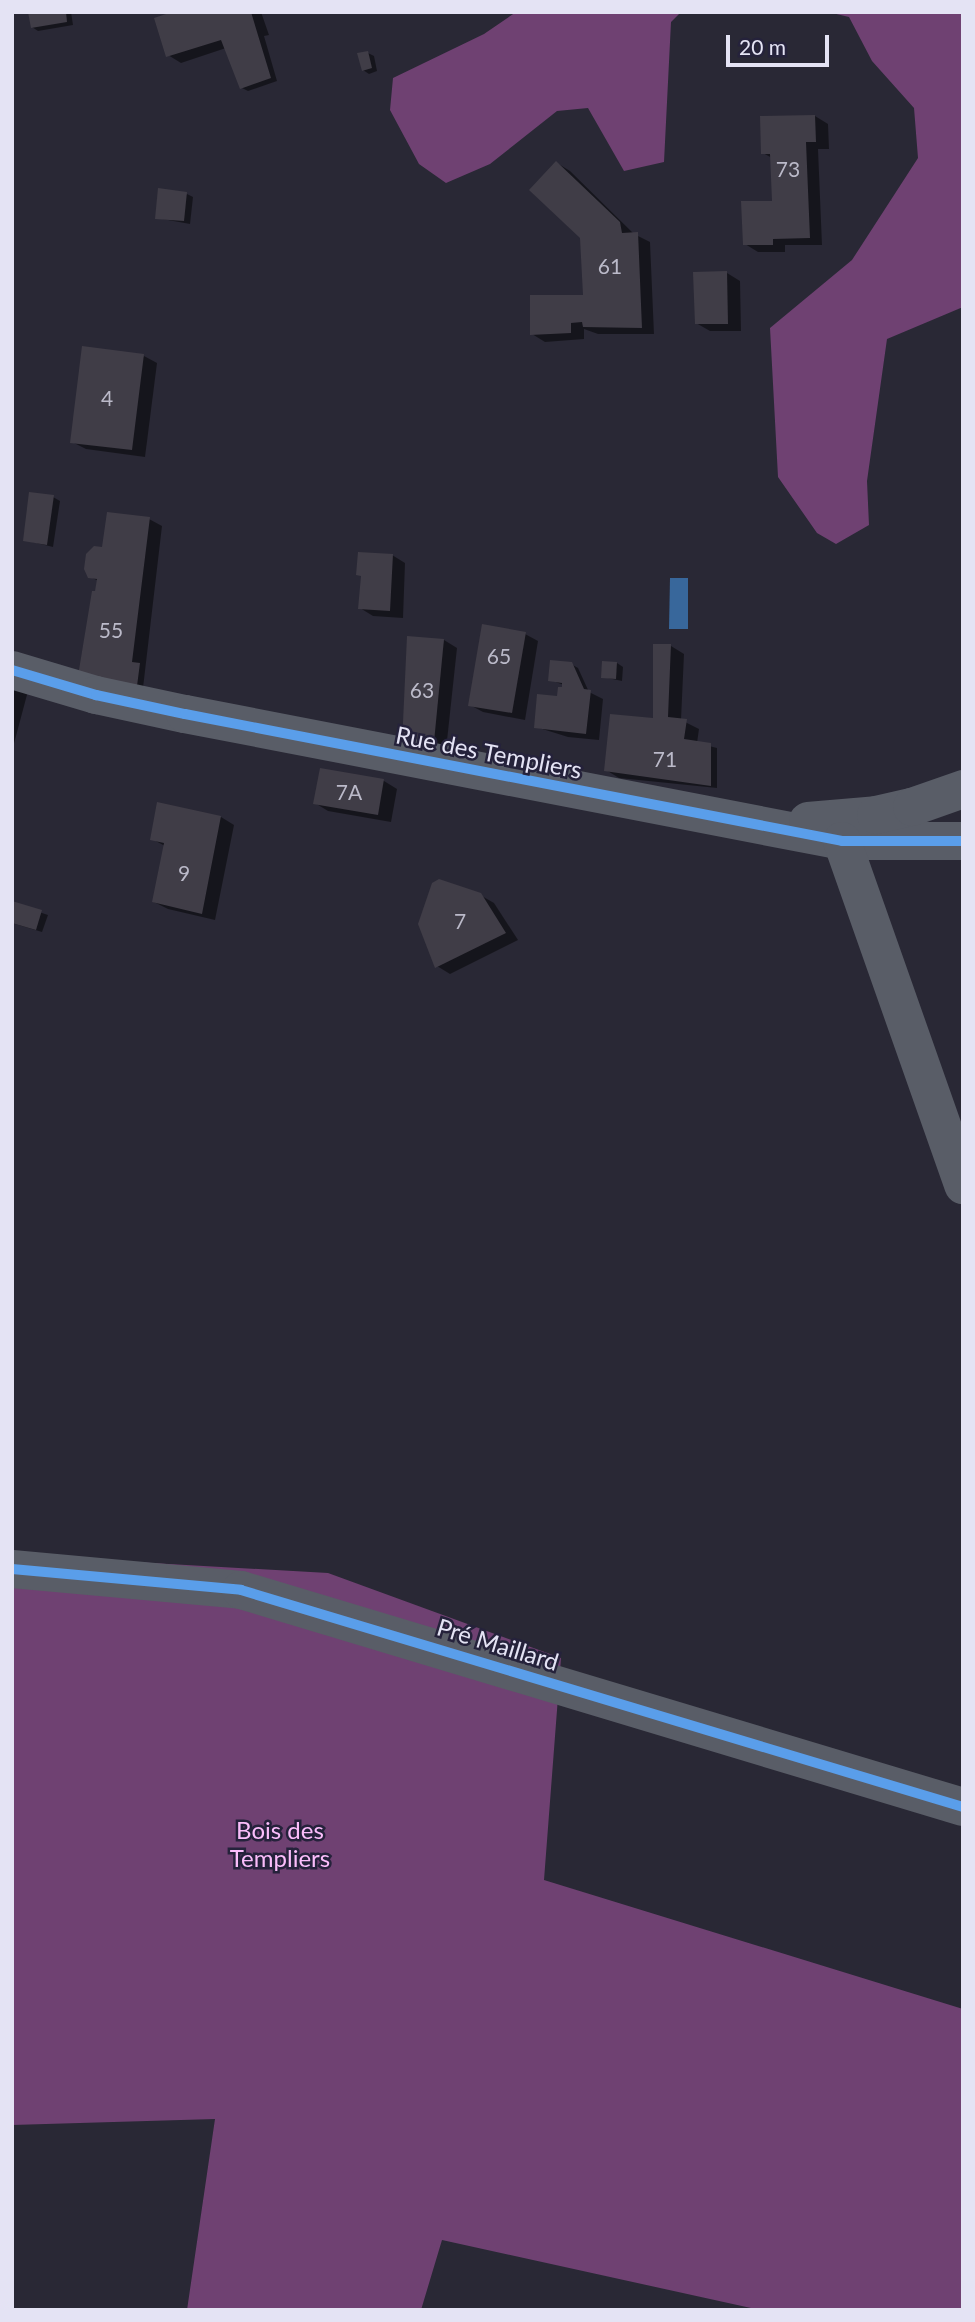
<!DOCTYPE html>
<meta charset="utf-8">
<style>
body{margin:0}
#map{position:relative;width:975px;height:2322px;overflow:hidden;background:#292835;font-family:Lato,sans-serif}
div>[style]{position:absolute}
.forest>*{inset:0;background:#6f4172}
.water>*{inset:0;background:#38679b}
.shadow>*{inset:0;background:#0007}
.building>*{inset:0;background:#403d47}
.minor>*{height:38px;margin:-19px;padding:0 19px;transform-origin:19px;border-radius:19px;background:#595d67}
.cycleway>*{height:10px;margin:-5px;padding:0 5px;transform-origin:5px;border-radius:5px;background:#5a9eea}
span{translate:-50% -50%;white-space:nowrap;text-align:center;line-height:1.15;-webkit-text-stroke:5px #25223b;paint-order:stroke}
.number-label{font-size:21px;color:#bbbac9}
.number-label span{-webkit-text-stroke-width:0}
.street-label{font-size:24px;color:#e4e3f4}
.park-label{font-size:24px;color:#fbbdfb}
.frame{position:absolute;inset:0;border:14px solid #e4e3f4;pointer-events:none}
.scale{position:absolute;left:726px;top:35px;width:103px;height:32px;box-sizing:border-box;border:4px solid #e4e3f4;border-top:0;padding-left:9px;font-size:21px;line-height:24px;white-space:nowrap;color:#e4e3f4;-webkit-text-stroke:5px #25223b;paint-order:stroke}
</style>
<div id="map">
<div class="forest">
<i style="clip-path:polygon(516px 12px,681px 12px,671px 22px,664px 162px,624px 171px,588px 108px,557px 111px,490px 164px,446px 183px,419px 164px,390px 110px,393px 78px,484px 34px)"></i>
<i style="clip-path:polygon(828px 12px,963px 12px,963px 307px,887px 339px,867px 481px,869px 525px,836px 544px,817px 533px,778px 477px,770px 328px,852px 260px,918px 158px,914px 108px,872px 61px,849px 17px)"></i>
<i style="clip-path:polygon(12px 1555px,328px 1573px,561px 1658px,544px 1880px,963px 2009px,963px 2310px,760px 2310px,442px 2240px,421px 2310px,187px 2310px,215px 2119px,12px 2125px)"></i>
</div>
<div class="water">
<i style="clip-path:polygon(670px 578px,688px 578px,688px 629px,669px 629px)"></i>
</div>
<div class="shadow">
<i style="clip-path:polygon(30px 12px,71px 12px,73px 25px,38px 31px,32px 27px)"></i>
<i style="clip-path:polygon(181px 12px,261px 12px,269px 35px,264px 36px,277px 81px,248px 91px,242px 88px,226px 48px,181px 63px,168px 55px)"></i>
<i style="clip-path:polygon(368px 53px,374px 56px,377px 71px,369px 74px,363px 70px)"></i>
<i style="clip-path:polygon(815px 116px,828px 124px,829px 149px,818px 149px,822px 245px,785px 245px,785px 252px,758px 252px,745px 244px,773px 202px,772px 158px,763px 153px)"></i>
<i style="clip-path:polygon(557px 163px,570px 171px,634px 234px,650px 242px,654px 334px,598px 334px,584px 329px,584px 339px,545px 342px,532px 334px,584px 297px,581px 237px)"></i>
<i style="clip-path:polygon(187px 194px,193px 197px,190px 224px,157px 218px)"></i>
<i style="clip-path:polygon(727px 273px,740px 281px,741px 331px,710px 331px,696px 323px)"></i>
<i style="clip-path:polygon(144px 356px,157px 363px,145px 457px,86px 449px,72px 442px)"></i>
<i style="clip-path:polygon(53px 497px,60px 501px,53px 547px,24px 540px)"></i>
<i style="clip-path:polygon(149px 519px,162px 526px,143px 688px,93px 683px,99px 581px,90px 577px,101px 549px)"></i>
<i style="clip-path:polygon(392px 555px,405px 563px,403px 618px,373px 616px,360px 608px)"></i>
<i style="clip-path:polygon(525px 634px,538px 641px,525px 720px,483px 712px,470px 705px)"></i>
<i style="clip-path:polygon(444px 640px,457px 648px,446px 750px,417px 751px)"></i>
<i style="clip-path:polygon(671px 646px,684px 654px,681px 720px,699px 729px,697px 743px,717px 748px,717px 788px,619px 778px,606px 770px,654px 720px)"></i>
<i style="clip-path:polygon(617px 663px,623px 667px,622px 681px,603px 677px)"></i>
<i style="clip-path:polygon(571px 664px,578px 668px,589px 692px,603px 699px,599px 740px,568px 737px,536px 727px,564px 689px,564px 685px,550px 680px)"></i>
<i style="clip-path:polygon(12px 682px,28px 691px,12px 751px)"></i>
<i style="clip-path:polygon(321px 770px,384px 781px,397px 789px,391px 822px,328px 811px,315px 803px)"></i>
<i style="clip-path:polygon(221px 817px,234px 825px,215px 920px,168px 909px,154px 902px,165px 846px,152px 839px)"></i>
<i style="clip-path:polygon(480px 895px,494px 903px,518px 940px,450px 974px,437px 966px)"></i>
<i style="clip-path:polygon(12px 903px,48px 915px,42px 932px,12px 923px)"></i>
</div>
<div class="building">
<i style="clip-path:polygon(28px 12px,66px 12px,67px 22px,31px 28px)"></i>
<i style="clip-path:polygon(172px 12px,251px 12px,271px 78px,240px 89px,221px 40px,166px 57px,154px 18px)"></i>
<i style="clip-path:polygon(368px 51px,372px 68px,362px 71px,357px 53px)"></i>
<i style="clip-path:polygon(815px 115px,816px 142px,806px 142px,810px 238px,773px 239px,773px 245px,743px 245px,741px 201px,772px 201px,770px 154px,761px 154px,760px 116px)"></i>
<i style="clip-path:polygon(556px 161px,620px 222px,622px 233px,638px 232px,642px 328px,583px 327px,582px 322px,571px 323px,571px 333px,530px 335px,530px 295px,583px 295px,580px 238px,529px 190px)"></i>
<i style="clip-path:polygon(158px 188px,187px 192px,184px 221px,155px 219px)"></i>
<i style="clip-path:polygon(727px 271px,728px 324px,695px 324px,693px 272px)"></i>
<i style="clip-path:polygon(82px 346px,144px 354px,132px 450px,70px 443px)"></i>
<i style="clip-path:polygon(29px 492px,54px 495px,47px 545px,23px 541px)"></i>
<i style="clip-path:polygon(107px 512px,150px 517px,132px 662px,140px 663px,137px 686px,78px 676px,92px 591px,95px 591px,97px 579px,88px 578px,84px 569px,86px 554px,94px 546px,102px 547px)"></i>
<i style="clip-path:polygon(358px 552px,393px 554px,390px 611px,358px 609px,361px 576px,356px 575px)"></i>
<i style="clip-path:polygon(482px 624px,526px 632px,512px 713px,468px 706px)"></i>
<i style="clip-path:polygon(407px 636px,444px 639px,434px 742px,429px 749px,402px 744px)"></i>
<i style="clip-path:polygon(653px 644px,671px 644px,668px 717px,687px 719px,684px 739px,711px 743px,711px 786px,604px 771px,610px 714px,653px 718px)"></i>
<i style="clip-path:polygon(550px 660px,572px 662px,584px 689px,591px 690px,586px 734px,534px 728px,537px 694px,557px 696px,558px 687px,562px 687px,562px 683px,548px 681px)"></i>
<i style="clip-path:polygon(602px 661px,617px 662px,616px 679px,601px 678px)"></i>
<i style="clip-path:polygon(320px 768px,384px 779px,378px 815px,313px 804px)"></i>
<i style="clip-path:polygon(157px 802px,221px 816px,202px 914px,152px 902px,164px 843px,150px 840px)"></i>
<i style="clip-path:polygon(439px 879px,481px 893px,506px 933px,435px 968px,418px 924px,432px 883px)"></i>
<i style="clip-path:polygon(12px 901px,42px 910px,36px 930px,12px 923px)"></i>
</div>
<div class="minor">
<i style="left:12px;top:670px;width:88px;rotate:16.6deg"></i>
<i style="left:96px;top:695px;width:91px;rotate:12.1deg"></i>
<i style="left:185px;top:714px;width:669px;rotate:10.94deg"></i>
<i style="left:842px;top:841px;width:121px"></i>
<i style="left:808px;top:821px;width:68px;rotate:-5deg"></i>
<i style="left:876px;top:815px;width:37px;rotate:-13deg"></i>
<i style="left:912px;top:807px;width:54px;rotate:-19.4deg"></i>
<i style="left:842px;top:841px;width:365px;rotate:70.6deg"></i>
<i style="left:12px;top:1569px;width:230px;rotate:5.2deg"></i>
<i style="left:241px;top:1590px;width:754px;rotate:16.73deg"></i>
</div>
<div class="cycleway">
<i style="left:12px;top:670px;width:88px;rotate:16.6deg"></i>
<i style="left:96px;top:695px;width:91px;rotate:12.1deg"></i>
<i style="left:185px;top:714px;width:669px;rotate:10.94deg"></i>
<i style="left:842px;top:841px;width:121px"></i>
<i style="left:12px;top:1569px;width:230px;rotate:5.2deg"></i>
<i style="left:241px;top:1590px;width:754px;rotate:16.73deg"></i>
</div>
<div class="number-label">
<span style="left:788px;top:169px">73</span>
<span style="left:610px;top:266px">61</span>
<span style="left:107px;top:398px">4</span>
<span style="left:111px;top:630px">55</span>
<span style="left:499px;top:656px">65</span>
<span style="left:422px;top:690px">63</span>
<span style="left:665px;top:759px">71</span>
<span style="left:349px;top:792px">7A</span>
<span style="left:184px;top:873px">9</span>
<span style="left:460px;top:921px">7</span>
</div>
<div class="street-label">
<span style="left:489px;top:752px;rotate:11deg">Rue des Templiers</span>
<span style="left:498px;top:1644px;rotate:17deg">Pré Maillard</span>
</div>
<div class="park-label">
<span style="left:280px;top:1844px">Bois des<br>Templiers</span>
</div>
<div class="frame"></div>
<div class="scale">20 m</div>
</div>
